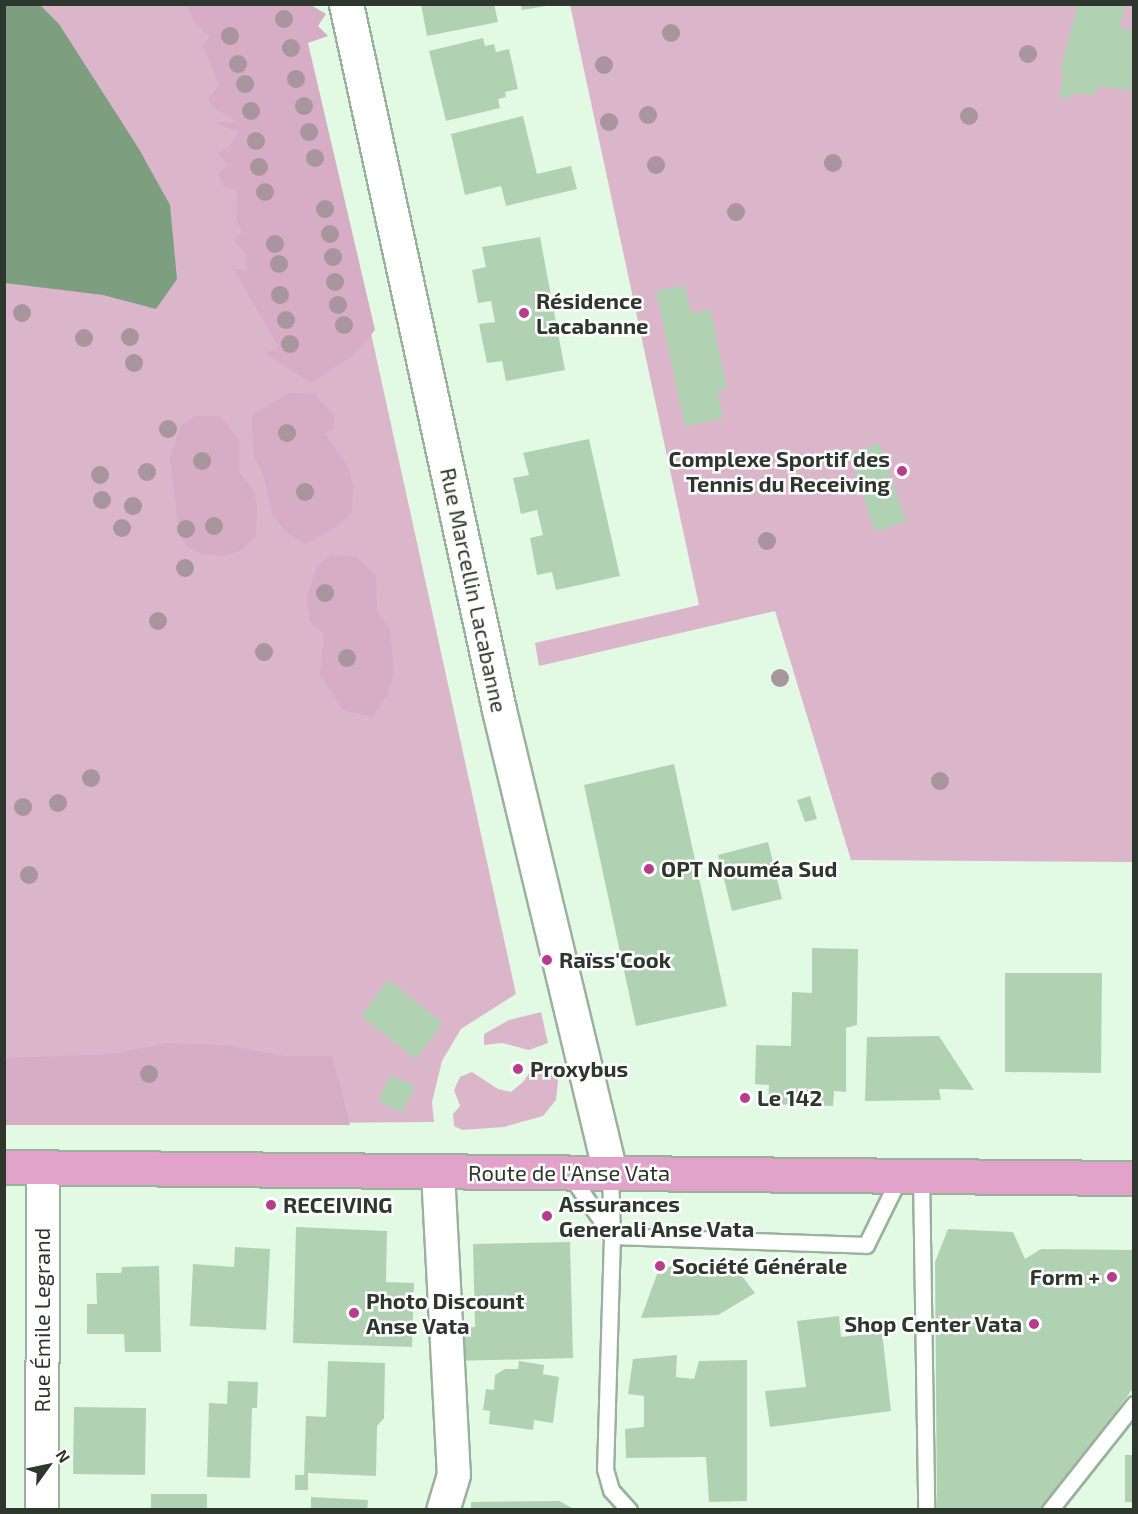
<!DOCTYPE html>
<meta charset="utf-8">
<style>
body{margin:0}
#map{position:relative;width:1138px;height:1514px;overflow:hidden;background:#e2fae3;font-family:"Exo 2",sans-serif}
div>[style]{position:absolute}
.green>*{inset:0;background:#dbb6ca}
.forest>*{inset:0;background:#d6adc4}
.water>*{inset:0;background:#7e9e80}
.building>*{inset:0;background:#b0d2b2}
.roads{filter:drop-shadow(2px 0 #9ab19b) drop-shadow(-2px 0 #9ab19b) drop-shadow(0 2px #9ab19b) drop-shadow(0 -2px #9ab19b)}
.service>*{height:15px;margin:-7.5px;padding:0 7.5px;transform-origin:7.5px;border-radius:7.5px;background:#fff}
.minor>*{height:32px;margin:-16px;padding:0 16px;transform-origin:16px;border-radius:16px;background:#fff}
.tertiary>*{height:33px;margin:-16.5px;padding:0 16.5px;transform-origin:16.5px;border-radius:16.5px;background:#fff}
.primary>*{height:33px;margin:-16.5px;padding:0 16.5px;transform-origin:16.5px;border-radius:16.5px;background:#e2a3ca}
.trees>*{width:18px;height:18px;margin:-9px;border-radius:50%;background:#a8959d}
.dots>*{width:16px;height:16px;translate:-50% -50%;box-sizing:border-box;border:3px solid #fff;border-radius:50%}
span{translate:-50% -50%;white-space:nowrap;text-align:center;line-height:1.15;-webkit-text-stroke:5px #fff;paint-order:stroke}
.poi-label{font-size:22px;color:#2e372e;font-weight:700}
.left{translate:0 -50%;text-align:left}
.right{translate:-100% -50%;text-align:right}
.street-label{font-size:22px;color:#2e372e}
.frame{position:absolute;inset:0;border:6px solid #2e372e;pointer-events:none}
.north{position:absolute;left:18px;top:1436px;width:60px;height:60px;-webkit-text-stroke:4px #fff;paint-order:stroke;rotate:57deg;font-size:16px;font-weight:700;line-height:24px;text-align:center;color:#2e372e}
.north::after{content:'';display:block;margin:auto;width:21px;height:27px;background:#2e372e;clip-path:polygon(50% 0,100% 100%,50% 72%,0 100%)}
</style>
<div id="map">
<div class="green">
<i style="clip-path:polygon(4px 5px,299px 5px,516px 994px,461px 1029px,442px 1061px,432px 1102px,434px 1122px,5px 1125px)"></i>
<i style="clip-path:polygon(570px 5px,1133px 5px,1133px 862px,851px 860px,775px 611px,539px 666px,535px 643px,699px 605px)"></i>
<i style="clip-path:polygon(541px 1012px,548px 1043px,529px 1050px,502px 1043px,484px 1045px,484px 1034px,509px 1020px)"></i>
<i style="clip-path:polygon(535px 1064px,553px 1065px,558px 1081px,556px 1100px,543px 1116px,504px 1127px,462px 1130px,454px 1126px,453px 1114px,460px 1106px,454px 1090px,460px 1077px,472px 1072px,498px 1089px,511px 1092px,524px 1081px)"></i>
</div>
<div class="forest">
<i style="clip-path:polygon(186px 5px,311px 5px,326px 14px,318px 26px,328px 36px,308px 43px,375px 330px,355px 354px,311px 383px,265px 354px,279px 347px,233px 269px,247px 270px,246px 254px,234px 240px,242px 232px,236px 220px,237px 190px,224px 187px,218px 174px,227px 165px,218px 153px,229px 147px,238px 132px,212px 122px,236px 122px,214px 108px,208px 99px,219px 85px,203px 45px,210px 37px,195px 23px)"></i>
<i style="clip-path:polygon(290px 393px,314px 394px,334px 415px,333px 429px,325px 434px,348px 467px,353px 484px,352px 512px,336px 527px,306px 544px,284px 531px,272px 514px,264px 477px,254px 457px,252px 433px,252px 415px)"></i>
<i style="clip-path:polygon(194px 416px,219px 416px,239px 438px,239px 471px,253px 490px,257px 507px,256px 535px,242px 550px,225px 556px,203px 554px,187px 547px,179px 534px,170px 459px,180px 427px)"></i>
<i style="clip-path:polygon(332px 555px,356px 556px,376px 577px,377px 610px,390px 630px,394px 674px,386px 697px,372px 717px,343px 710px,320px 675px,324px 634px,310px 622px,307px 598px,317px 566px)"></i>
<i style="clip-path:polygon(166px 1043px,229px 1045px,284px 1056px,332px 1056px,350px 1125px,5px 1125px,5px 1058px,114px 1054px)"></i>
</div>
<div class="water">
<i style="clip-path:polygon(5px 4px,40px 5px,59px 24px,139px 149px,170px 205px,177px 279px,156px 309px,103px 295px,5px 283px)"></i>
</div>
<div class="building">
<i style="clip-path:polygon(421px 4px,494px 4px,498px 22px,427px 36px)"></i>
<i style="clip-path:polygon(521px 4px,546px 4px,546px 6px,522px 10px)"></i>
<i style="clip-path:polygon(1078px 4px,1125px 6px,1119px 27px,1134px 31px,1131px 91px,1098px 86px,1096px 95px,1072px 93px,1070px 99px,1059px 97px,1064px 72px,1060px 70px)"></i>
<i style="clip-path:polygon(483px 38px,485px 46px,494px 44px,496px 52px,509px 49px,518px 89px,505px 92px,506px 97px,498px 99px,500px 108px,446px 121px,429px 51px)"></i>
<i style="clip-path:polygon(523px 116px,537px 174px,571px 166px,577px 189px,506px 206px,501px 186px,465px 195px,451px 134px)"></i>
<i style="clip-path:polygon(540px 237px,565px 370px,506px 381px,502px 361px,487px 363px,479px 324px,495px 322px,491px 301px,478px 303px,472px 270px,486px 267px,482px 247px)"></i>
<i style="clip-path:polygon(685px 285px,691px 313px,710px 309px,727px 388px,717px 391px,723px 418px,685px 427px,656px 291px)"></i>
<i style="clip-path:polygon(589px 439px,620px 576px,556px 590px,552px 572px,537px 575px,530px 538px,543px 535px,537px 510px,521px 514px,513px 478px,529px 475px,523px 453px)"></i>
<i style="clip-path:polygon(879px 443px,906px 521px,875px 532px,849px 454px)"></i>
<i style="clip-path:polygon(674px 764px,727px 1006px,636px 1026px,584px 785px)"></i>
<i style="clip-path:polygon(810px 796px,817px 819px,805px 822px,797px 800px)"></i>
<i style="clip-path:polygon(768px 842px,782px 899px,732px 911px,718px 855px)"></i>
<i style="clip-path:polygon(812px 948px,858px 949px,857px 1025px,846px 1028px,846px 1092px,834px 1091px,833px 1106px,768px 1104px,769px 1085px,755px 1084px,756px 1045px,791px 1046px,792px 992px,812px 993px)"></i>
<i style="clip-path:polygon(1005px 973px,1102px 973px,1101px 1073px,1005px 1072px)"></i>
<i style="clip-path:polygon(388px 980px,443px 1023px,416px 1059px,361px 1016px)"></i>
<i style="clip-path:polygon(939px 1036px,974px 1090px,939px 1089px,941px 1100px,865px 1101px,867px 1037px)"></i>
<i style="clip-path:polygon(390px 1075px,415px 1086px,402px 1113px,378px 1101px)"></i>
<i style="clip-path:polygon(296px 1227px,387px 1231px,386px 1282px,414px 1283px,412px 1347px,293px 1343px)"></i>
<i style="clip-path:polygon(948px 1229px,1013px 1232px,1025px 1259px,1041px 1249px,1134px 1250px,1134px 1387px,1044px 1510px,937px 1510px,935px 1262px)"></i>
<i style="clip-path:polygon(570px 1242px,573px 1358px,454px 1361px,453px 1328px,475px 1327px,473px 1244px)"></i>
<i style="clip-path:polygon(235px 1247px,270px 1249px,266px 1330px,190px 1326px,193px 1264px,234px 1267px)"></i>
<i style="clip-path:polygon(159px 1266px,161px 1352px,125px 1352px,124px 1334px,87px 1334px,87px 1304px,97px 1304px,96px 1273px,121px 1273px,122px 1267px)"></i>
<i style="clip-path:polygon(660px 1266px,738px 1271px,755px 1293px,718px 1315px,641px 1318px)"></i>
<i style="clip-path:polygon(839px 1316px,841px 1337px,882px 1332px,891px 1411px,770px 1427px,765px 1391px,806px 1387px,797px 1321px)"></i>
<i style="clip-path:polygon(677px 1355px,676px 1377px,694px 1379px,699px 1361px,747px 1360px,747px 1501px,709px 1502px,706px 1457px,626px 1458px,625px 1429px,644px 1427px,644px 1396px,628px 1394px,633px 1359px)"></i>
<i style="clip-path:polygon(328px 1361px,385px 1363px,384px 1418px,377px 1426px,376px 1476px,308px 1473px,308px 1490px,295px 1490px,295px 1475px,304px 1475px,306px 1416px,326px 1417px)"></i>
<i style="clip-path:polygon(519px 1361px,544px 1365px,543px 1374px,559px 1377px,553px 1423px,534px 1420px,533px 1430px,489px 1424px,490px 1411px,483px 1410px,486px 1389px,494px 1390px,495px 1375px,505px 1369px,518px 1369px)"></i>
<i style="clip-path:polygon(228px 1381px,258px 1382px,257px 1408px,252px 1408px,250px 1478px,207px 1477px,209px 1403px,227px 1404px)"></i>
<i style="clip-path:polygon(74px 1407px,146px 1408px,145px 1475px,73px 1474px)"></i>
<i style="clip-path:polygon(1125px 1455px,1134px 1455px,1134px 1502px,1125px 1502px)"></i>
<i style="clip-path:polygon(151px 1494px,207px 1494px,207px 1510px,151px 1510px)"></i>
<i style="clip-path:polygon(311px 1497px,368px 1500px,367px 1510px,311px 1510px)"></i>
<i style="clip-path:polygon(559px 1501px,576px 1510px,471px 1510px,471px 1502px)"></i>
</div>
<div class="roads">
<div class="service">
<i style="left:568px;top:1172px;width:78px;rotate:55.5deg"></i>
<i style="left:612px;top:1236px;width:254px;rotate:2deg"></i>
<i style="left:866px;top:1245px;width:79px;rotate:-63.8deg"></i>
<i style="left:610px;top:1173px;width:63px;rotate:88.2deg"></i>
<i style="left:612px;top:1236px;width:233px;rotate:91.7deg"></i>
<i style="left:605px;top:1469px;width:22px;rotate:74deg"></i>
<i style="left:611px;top:1490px;width:27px;rotate:48deg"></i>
<i style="left:921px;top:1174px;width:336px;rotate:89.1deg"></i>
<i style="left:1050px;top:1510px;width:135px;rotate:-51.6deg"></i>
</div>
<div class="minor">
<i style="left:438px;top:1172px;width:303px;rotate:87deg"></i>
<i style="left:454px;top:1475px;width:37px;rotate:107deg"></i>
<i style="left:42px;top:1510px;width:343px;rotate:-89.8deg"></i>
</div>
<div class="tertiary">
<i style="left:346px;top:4px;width:722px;rotate:77.77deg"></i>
<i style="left:499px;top:710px;width:476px;rotate:76.5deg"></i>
</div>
<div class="primary">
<i style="left:4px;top:1167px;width:1130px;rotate:0.56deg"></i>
</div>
</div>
<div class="trees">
<i style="left:284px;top:19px"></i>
<i style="left:671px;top:33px"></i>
<i style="left:230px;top:36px"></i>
<i style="left:291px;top:48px"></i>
<i style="left:1028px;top:54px"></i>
<i style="left:238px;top:64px"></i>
<i style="left:604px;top:65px"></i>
<i style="left:296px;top:79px"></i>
<i style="left:245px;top:84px"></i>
<i style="left:304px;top:106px"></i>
<i style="left:251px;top:111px"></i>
<i style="left:648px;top:115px"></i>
<i style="left:969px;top:116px"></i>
<i style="left:609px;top:122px"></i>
<i style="left:309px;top:132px"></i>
<i style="left:256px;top:141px"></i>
<i style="left:315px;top:158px"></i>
<i style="left:833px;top:163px"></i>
<i style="left:656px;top:165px"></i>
<i style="left:259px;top:167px"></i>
<i style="left:265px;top:192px"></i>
<i style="left:325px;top:209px"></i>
<i style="left:736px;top:212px"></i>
<i style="left:330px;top:234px"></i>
<i style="left:275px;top:244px"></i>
<i style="left:333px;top:257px"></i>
<i style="left:279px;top:264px"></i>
<i style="left:335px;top:282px"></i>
<i style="left:280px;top:295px"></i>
<i style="left:338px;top:305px"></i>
<i style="left:22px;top:313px"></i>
<i style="left:286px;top:320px"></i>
<i style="left:344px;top:325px"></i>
<i style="left:130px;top:337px"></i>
<i style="left:84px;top:338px"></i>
<i style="left:290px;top:344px"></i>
<i style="left:134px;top:363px"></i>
<i style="left:168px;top:429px"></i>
<i style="left:287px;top:433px"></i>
<i style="left:202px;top:461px"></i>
<i style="left:147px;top:472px"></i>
<i style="left:100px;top:475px"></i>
<i style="left:305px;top:492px"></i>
<i style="left:102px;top:500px"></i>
<i style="left:133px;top:506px"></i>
<i style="left:214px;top:526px"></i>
<i style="left:122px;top:528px"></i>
<i style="left:186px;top:529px"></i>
<i style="left:767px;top:541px"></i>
<i style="left:185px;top:568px"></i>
<i style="left:325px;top:593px"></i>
<i style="left:158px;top:621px"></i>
<i style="left:264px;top:652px"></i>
<i style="left:347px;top:658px"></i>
<i style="left:780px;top:678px"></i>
<i style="left:91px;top:778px"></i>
<i style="left:940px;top:781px"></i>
<i style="left:58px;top:803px"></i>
<i style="left:23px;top:807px"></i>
<i style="left:29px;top:875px"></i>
<i style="left:149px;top:1074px"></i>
</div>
<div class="dots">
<i style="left:524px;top:313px;background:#b83c8e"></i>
<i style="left:902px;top:471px;background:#b83c8e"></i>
<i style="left:649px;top:869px;background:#b83c8e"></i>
<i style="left:547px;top:960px;background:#b83c8e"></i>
<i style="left:518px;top:1069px;background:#b83c8e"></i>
<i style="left:745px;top:1098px;background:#b83c8e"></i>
<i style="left:271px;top:1205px;background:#b83c8e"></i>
<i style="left:547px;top:1216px;background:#b83c8e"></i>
<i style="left:660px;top:1266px;background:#b83c8e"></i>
<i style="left:1112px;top:1277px;background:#b83c8e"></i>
<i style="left:354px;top:1313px;background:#b83c8e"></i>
<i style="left:1034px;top:1324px;background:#b83c8e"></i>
</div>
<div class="poi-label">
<span class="left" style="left:536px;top:313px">Résidence<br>Lacabanne</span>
<span class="right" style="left:890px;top:471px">Complexe Sportif des<br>Tennis du Receiving</span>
<span class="left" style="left:661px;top:869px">OPT Nouméa Sud</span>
<span class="left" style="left:559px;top:960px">Raïss'Cook</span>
<span class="left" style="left:530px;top:1069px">Proxybus</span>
<span class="left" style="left:757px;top:1098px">Le 142</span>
<span class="left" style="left:559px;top:1216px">Assurances<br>Generali Anse Vata</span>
<span class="left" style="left:283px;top:1205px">RECEIVING</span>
<span class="left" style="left:672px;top:1266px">Société Générale</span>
<span class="right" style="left:1100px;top:1277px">Form +</span>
<span class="left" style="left:366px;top:1313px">Photo Discount<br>Anse Vata</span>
<span class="right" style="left:1022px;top:1324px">Shop Center Vata</span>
</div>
<div class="street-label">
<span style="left:474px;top:590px;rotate:78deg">Rue Marcellin Lacabanne</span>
<span style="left:569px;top:1173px">Route de l'Anse Vata</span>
<span style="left:42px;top:1320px;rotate:-90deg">Rue Émile Legrand</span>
</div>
<div class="frame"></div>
<div class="north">N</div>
</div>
